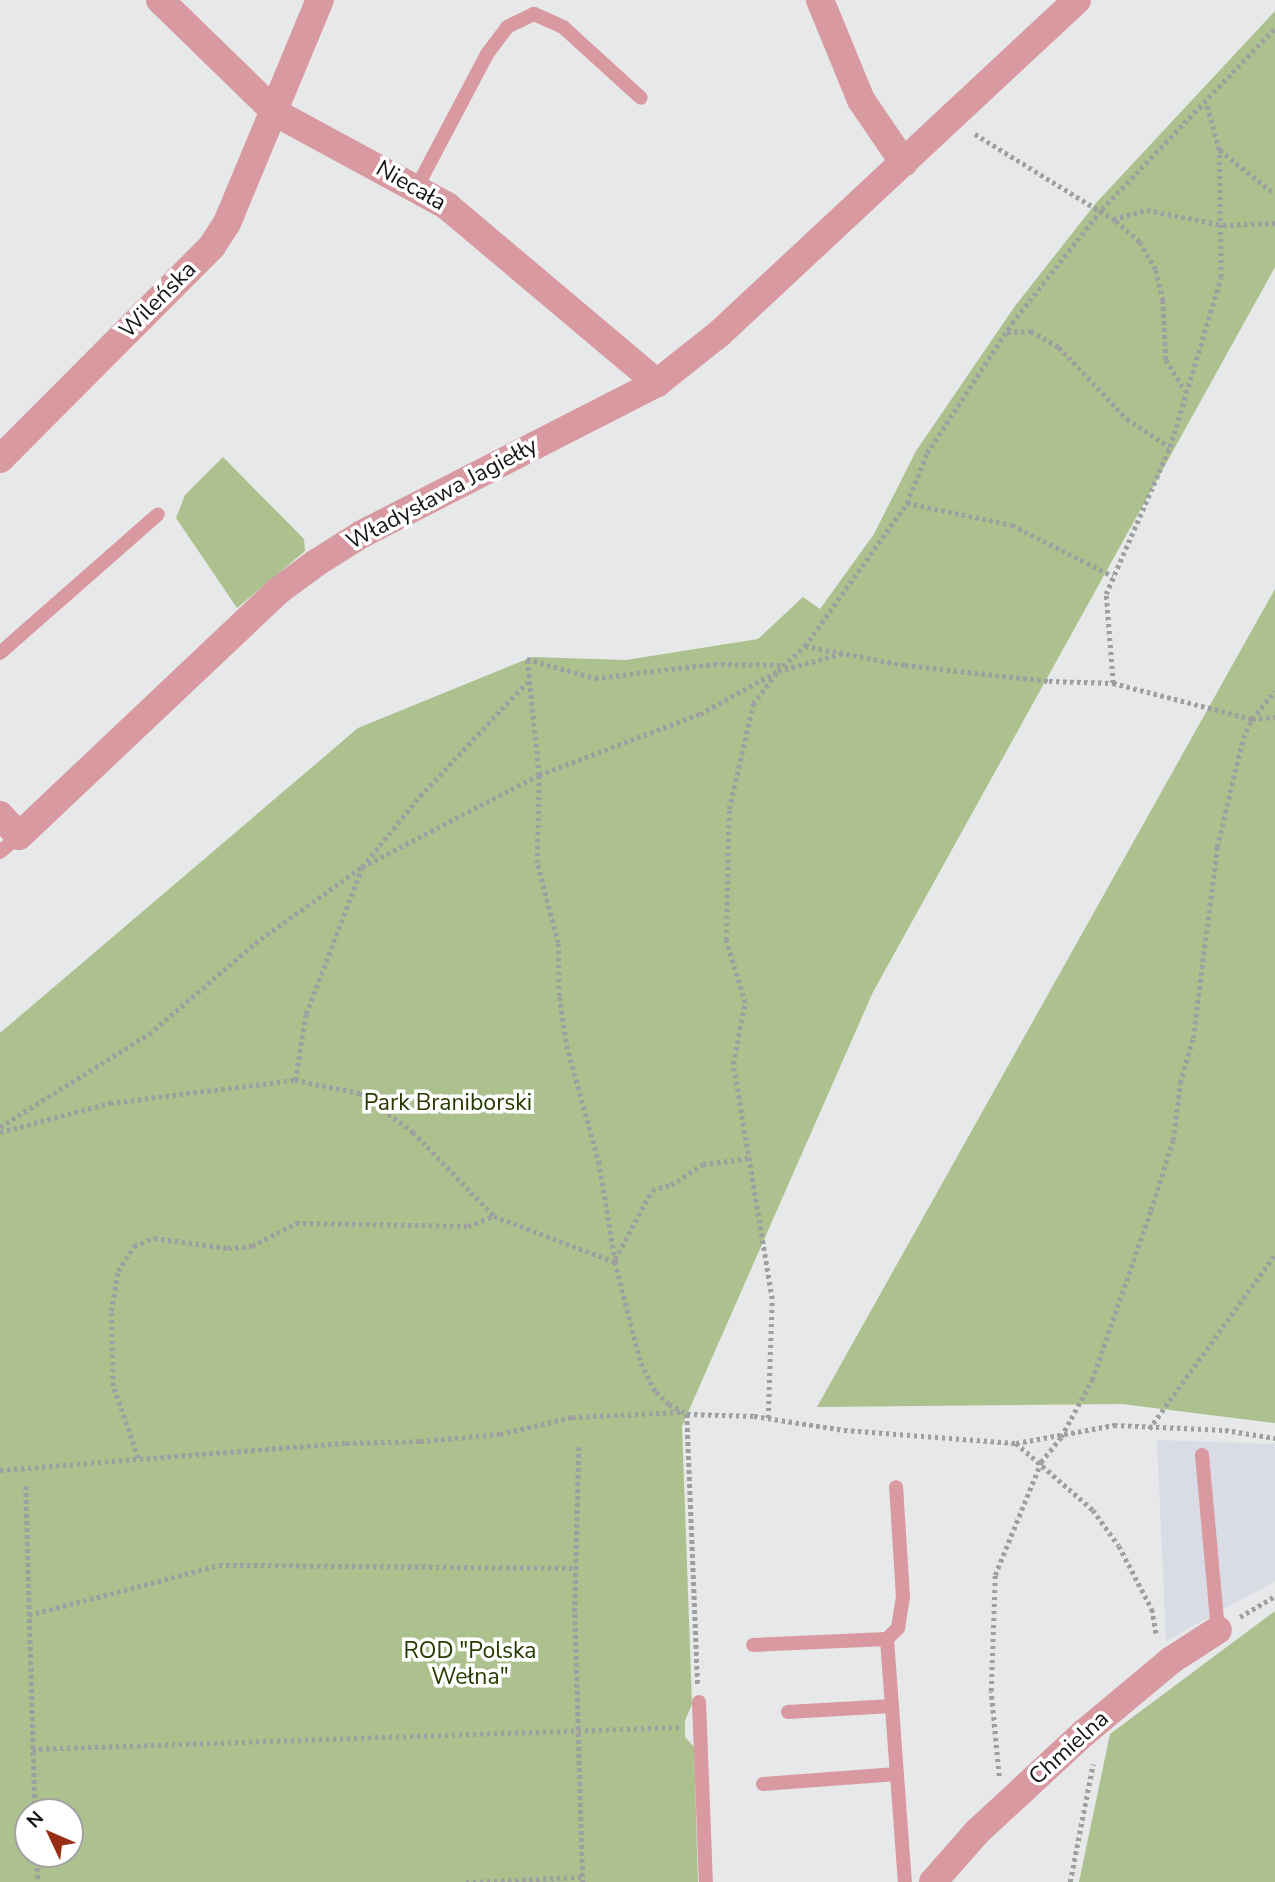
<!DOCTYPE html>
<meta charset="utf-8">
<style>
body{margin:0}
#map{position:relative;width:1275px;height:1882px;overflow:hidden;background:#e7e8e9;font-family:"Nunito Sans",sans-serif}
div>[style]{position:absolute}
.built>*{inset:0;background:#d9dce4}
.green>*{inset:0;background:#acc18e}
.path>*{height:4.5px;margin-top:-2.25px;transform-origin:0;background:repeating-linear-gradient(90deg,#9e9fa0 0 3.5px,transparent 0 7px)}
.service>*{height:14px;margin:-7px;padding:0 7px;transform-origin:7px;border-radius:7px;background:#d899a0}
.minor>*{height:28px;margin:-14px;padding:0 14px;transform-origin:14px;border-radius:14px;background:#d899a0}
span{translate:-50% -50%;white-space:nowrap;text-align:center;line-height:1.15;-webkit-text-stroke:7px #fff;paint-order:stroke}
.street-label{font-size:23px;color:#171718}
.park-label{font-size:23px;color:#283a00}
.north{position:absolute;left:14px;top:1798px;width:70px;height:70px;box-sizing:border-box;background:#fff;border:2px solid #a2a2a3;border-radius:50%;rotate:314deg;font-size:19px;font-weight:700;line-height:28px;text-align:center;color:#171718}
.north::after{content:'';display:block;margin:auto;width:24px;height:32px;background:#972f14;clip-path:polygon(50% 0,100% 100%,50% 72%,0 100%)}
</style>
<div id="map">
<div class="built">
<i style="clip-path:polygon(1157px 1440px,1275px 1444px,1275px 1581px,1166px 1641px)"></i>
</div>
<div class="green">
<i style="clip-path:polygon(evenodd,1275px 11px,1275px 267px,873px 992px,682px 1426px,692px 1704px,685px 1721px,685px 1737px,694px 1747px,698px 1882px,0 1882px,0 1033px,358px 728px,532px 657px,626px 660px,758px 639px,803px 597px,820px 609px,874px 534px,916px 451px,1015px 306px,1096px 203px,1275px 11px,28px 1812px,70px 1812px,70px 1854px,28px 1854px,28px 1812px)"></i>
<i style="clip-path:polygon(223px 457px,304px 539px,305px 551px,237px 608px,176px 518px,185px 495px)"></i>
<i style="clip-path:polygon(1275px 589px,1275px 1423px,1122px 1404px,817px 1407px)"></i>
<i style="clip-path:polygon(1275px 1611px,1275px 1882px,1079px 1882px,1110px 1734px)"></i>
</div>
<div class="path">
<i style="left:975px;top:134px;width:166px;rotate:31.7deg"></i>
<i style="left:1116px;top:221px;width:32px;rotate:41deg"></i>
<i style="left:1140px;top:242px;width:32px;rotate:60deg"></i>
<i style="left:1156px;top:270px;width:31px;rotate:77deg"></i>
<i style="left:1163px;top:300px;width:60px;rotate:87.1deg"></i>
<i style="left:1166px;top:360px;width:36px;rotate:58deg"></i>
<i style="left:1220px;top:150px;width:70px;rotate:38.7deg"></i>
<i style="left:1113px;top:219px;width:35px;rotate:-15deg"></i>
<i style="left:1147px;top:210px;width:77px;rotate:11.2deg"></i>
<i style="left:1223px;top:225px;width:52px;rotate:-2.2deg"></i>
<i style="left:1007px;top:332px;width:24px;rotate:-2deg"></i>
<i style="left:1031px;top:331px;width:32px;rotate:30deg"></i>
<i style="left:1059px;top:347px;width:99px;rotate:46.6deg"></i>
<i style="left:1127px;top:419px;width:51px;rotate:33.1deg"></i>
<i style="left:907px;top:503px;width:107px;rotate:11.8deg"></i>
<i style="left:1012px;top:525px;width:113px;rotate:26.8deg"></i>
<i style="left:805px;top:646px;width:102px;rotate:10.8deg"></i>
<i style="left:905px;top:665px;width:145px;rotate:6.3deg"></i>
<i style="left:1049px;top:681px;width:64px;rotate:1.8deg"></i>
<i style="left:1113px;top:683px;width:144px;rotate:14.5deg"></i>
<i style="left:1252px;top:719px;width:23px;rotate:-5deg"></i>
<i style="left:1113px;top:683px;width:89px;rotate:-94.5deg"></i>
<i style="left:1106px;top:594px;width:160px;rotate:-66.5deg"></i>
<i style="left:1170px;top:447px;width:177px;rotate:-73.3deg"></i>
<i style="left:1221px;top:277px;width:127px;rotate:-90.9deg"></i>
<i style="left:1219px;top:150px;width:49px;rotate:-105.5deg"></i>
<i style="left:295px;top:1080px;width:67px;rotate:-80.5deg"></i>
<i style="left:306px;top:1014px;width:157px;rotate:-69.1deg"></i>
<i style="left:362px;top:867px;width:92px;rotate:-50.8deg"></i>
<i style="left:420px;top:796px;width:156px;rotate:-46.8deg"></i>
<i style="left:0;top:1127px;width:176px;rotate:-32deg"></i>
<i style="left:149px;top:1034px;width:140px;rotate:-40.6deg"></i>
<i style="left:255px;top:943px;width:131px;rotate:-35.4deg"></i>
<i style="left:362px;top:867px;width:199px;rotate:-27.5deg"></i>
<i style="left:539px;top:775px;width:172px;rotate:-20.8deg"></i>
<i style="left:700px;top:714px;width:89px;rotate:-28.9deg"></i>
<i style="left:778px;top:671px;width:68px;rotate:-15.3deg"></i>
<i style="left:0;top:1132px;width:114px;rotate:-14.8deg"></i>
<i style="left:110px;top:1103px;width:186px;rotate:-7.1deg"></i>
<i style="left:295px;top:1080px;width:66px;rotate:11.3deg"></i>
<i style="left:360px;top:1093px;width:66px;rotate:36.3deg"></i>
<i style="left:413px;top:1132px;width:117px;rotate:46deg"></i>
<i style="left:494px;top:1216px;width:129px;rotate:20.8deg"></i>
<i style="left:615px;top:1262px;width:104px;rotate:75.6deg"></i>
<i style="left:641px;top:1363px;width:33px;rotate:63deg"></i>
<i style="left:656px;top:1392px;width:18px;rotate:43deg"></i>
<i style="left:669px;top:1404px;width:21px;rotate:29deg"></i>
<i style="left:687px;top:1414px;width:67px;rotate:1.7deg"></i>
<i style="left:754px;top:1416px;width:91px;rotate:8.8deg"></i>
<i style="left:844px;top:1430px;width:172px;rotate:4.3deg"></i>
<i style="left:1016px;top:1443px;width:102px;rotate:41deg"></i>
<i style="left:1093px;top:1510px;width:44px;rotate:54.2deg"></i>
<i style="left:1119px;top:1546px;width:71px;rotate:62.4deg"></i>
<i style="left:1152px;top:1609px;width:27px;rotate:80deg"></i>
<i style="left:615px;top:1259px;width:78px;rotate:-61.8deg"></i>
<i style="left:652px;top:1190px;width:20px;rotate:-15deg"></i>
<i style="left:671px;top:1185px;width:38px;rotate:-33deg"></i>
<i style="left:703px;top:1164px;width:47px;rotate:-7.3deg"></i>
<i style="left:615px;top:1262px;width:99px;rotate:-99.3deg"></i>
<i style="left:599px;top:1164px;width:119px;rotate:-105.5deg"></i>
<i style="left:567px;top:1049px;width:54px;rotate:-98.6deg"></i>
<i style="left:559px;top:996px;width:53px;rotate:-91.1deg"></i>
<i style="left:558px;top:943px;width:83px;rotate:-104.7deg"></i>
<i style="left:537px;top:863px;width:88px;rotate:-88.7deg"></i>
<i style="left:539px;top:775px;width:117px;rotate:-95.9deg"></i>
<i style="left:527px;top:659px;width:71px;rotate:15.6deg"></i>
<i style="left:595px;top:678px;width:120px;rotate:-6.7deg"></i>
<i style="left:714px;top:664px;width:70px;rotate:0.8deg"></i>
<i style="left:687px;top:1414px;width:271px;rotate:87.7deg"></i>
<i style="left:768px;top:1418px;width:119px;rotate:-88.1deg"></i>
<i style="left:772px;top:1299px;width:238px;rotate:-99.4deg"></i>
<i style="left:733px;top:1064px;width:62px;rotate:-78.9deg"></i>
<i style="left:745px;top:1003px;width:66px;rotate:-106.8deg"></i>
<i style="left:726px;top:940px;width:131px;rotate:-88.7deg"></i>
<i style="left:729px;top:809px;width:108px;rotate:-77.1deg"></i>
<i style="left:753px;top:704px;width:41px;rotate:-52.9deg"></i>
<i style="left:778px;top:671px;width:37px;rotate:-43deg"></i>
<i style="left:805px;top:646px;width:176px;rotate:-54.5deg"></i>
<i style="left:907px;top:503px;width:54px;rotate:-68.2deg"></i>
<i style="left:927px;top:453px;width:155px;rotate:-56.8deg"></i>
<i style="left:1012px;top:323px;width:145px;rotate:-51.7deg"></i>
<i style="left:1102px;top:209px;width:250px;rotate:-46.3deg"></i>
<i style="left:1149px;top:1429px;width:216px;rotate:-54.2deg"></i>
<i style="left:1016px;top:1443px;width:100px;rotate:-10.4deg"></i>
<i style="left:1114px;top:1425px;width:111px;rotate:2.6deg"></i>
<i style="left:1225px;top:1430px;width:51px;rotate:9.1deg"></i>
<i style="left:579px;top:1447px;width:167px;rotate:91.4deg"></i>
<i style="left:575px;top:1614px;width:268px;rotate:88.3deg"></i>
<i style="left:138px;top:1458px;width:76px;rotate:-109.1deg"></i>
<i style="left:113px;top:1386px;width:75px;rotate:-91.5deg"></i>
<i style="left:111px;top:1311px;width:41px;rotate:-80.1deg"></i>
<i style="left:118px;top:1271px;width:30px;rotate:-57deg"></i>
<i style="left:134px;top:1246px;width:22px;rotate:-22deg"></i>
<i style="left:154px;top:1238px;width:75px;rotate:7.7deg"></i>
<i style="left:228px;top:1248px;width:24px;rotate:-5deg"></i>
<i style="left:252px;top:1246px;width:50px;rotate:-27.6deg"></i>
<i style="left:296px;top:1223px;width:172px;rotate:1deg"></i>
<i style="left:468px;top:1226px;width:28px;rotate:-21deg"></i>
<i style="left:0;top:1470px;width:347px;rotate:-4.5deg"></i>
<i style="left:346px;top:1443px;width:74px;rotate:-1.5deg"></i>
<i style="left:420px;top:1441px;width:80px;rotate:-5deg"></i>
<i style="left:500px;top:1434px;width:74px;rotate:-13.3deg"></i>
<i style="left:572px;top:1417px;width:108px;rotate:-2.7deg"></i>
<i style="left:26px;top:1486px;width:326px;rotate:88.4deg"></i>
<i style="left:29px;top:1615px;width:196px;rotate:-14.7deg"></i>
<i style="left:219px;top:1565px;width:357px;rotate:0.5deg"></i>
<i style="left:1240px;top:1617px;width:41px;rotate:-31deg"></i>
<i style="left:32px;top:1749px;width:649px;rotate:-1.94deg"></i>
<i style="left:999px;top:1776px;width:85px;rotate:-95.4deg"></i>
<i style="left:991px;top:1691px;width:116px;rotate:-88deg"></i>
<i style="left:995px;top:1575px;width:122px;rotate:-67.8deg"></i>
<i style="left:1041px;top:1462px;width:32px;rotate:-51deg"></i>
<i style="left:1061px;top:1437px;width:65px;rotate:-61.5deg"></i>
<i style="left:1092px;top:1380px;width:180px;rotate:-70.9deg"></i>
<i style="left:1151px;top:1210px;width:73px;rotate:-72.6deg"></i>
<i style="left:1173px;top:1140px;width:57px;rotate:-83deg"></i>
<i style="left:1180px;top:1083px;width:47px;rotate:-73.9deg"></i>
<i style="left:1193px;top:1038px;width:193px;rotate:-82.8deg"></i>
<i style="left:1217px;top:847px;width:112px;rotate:-76.6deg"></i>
<i style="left:1243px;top:738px;width:21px;rotate:-65deg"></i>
<i style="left:1252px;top:719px;width:36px;rotate:-51deg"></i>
<i style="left:37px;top:1854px;width:28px;rotate:88deg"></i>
<i style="left:466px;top:1882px;width:117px;rotate:-2.4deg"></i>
<i style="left:1070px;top:1882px;width:120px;rotate:-79deg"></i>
</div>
<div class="service">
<i style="left:417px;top:187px;width:150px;rotate:-62.2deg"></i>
<i style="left:487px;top:54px;width:34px;rotate:-53deg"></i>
<i style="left:507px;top:27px;width:30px;rotate:-26deg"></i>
<i style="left:534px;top:14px;width:32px;rotate:24deg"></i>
<i style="left:563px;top:27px;width:105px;rotate:42.3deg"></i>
<i style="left:0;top:653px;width:210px;rotate:-41.3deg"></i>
<i style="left:0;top:852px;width:25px;rotate:-40deg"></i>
<i style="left:1202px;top:1455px;width:176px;rotate:84.8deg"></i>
<i style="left:887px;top:1639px;width:16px;rotate:-45deg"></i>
<i style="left:898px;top:1628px;width:31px;rotate:-81deg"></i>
<i style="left:903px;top:1597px;width:110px;rotate:-93.6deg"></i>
<i style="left:753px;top:1645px;width:134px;rotate:-2.6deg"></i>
<i style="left:887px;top:1639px;width:244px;rotate:85.8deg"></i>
<i style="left:699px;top:1702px;width:180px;rotate:87.8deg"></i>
<i style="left:788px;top:1712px;width:104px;rotate:-3.3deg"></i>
<i style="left:763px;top:1784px;width:134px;rotate:-4.3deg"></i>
</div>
<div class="minor">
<i style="left:160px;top:0;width:162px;rotate:44.2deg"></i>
<i style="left:276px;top:113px;width:195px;rotate:28.5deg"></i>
<i style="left:447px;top:206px;width:275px;rotate:40.1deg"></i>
<i style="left:820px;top:0;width:108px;rotate:67.7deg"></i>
<i style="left:861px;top:100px;width:76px;rotate:55.7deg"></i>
<i style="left:0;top:459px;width:301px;rotate:-45.1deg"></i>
<i style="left:212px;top:246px;width:27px;rotate:-57deg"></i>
<i style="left:227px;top:223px;width:242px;rotate:-67.4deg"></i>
<i style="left:0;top:815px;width:28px;rotate:48deg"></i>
<i style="left:19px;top:836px;width:357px;rotate:-43.4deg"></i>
<i style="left:278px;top:591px;width:47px;rotate:-36.4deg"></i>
<i style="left:316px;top:563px;width:54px;rotate:-32.2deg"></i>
<i style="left:362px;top:534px;width:331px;rotate:-27.1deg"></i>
<i style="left:657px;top:383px;width:80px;rotate:-38.4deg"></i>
<i style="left:720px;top:333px;width:488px;rotate:-43deg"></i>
<i style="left:933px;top:1882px;width:67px;rotate:-48.7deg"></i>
<i style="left:977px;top:1832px;width:146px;rotate:-42.8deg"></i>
<i style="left:1084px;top:1733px;width:112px;rotate:-39.9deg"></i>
<i style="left:1170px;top:1661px;width:57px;rotate:-32.9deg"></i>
</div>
<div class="street-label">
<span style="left:411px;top:186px;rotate:30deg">Niecała</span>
<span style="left:158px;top:300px;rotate:-45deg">Wileńska</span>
<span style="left:442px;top:494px;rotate:-28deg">Władysława Jagiełły</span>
<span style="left:1069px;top:1748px;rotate:-42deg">Chmielna</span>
</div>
<div class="park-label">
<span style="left:448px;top:1103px">Park Braniborski</span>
<span style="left:470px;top:1664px">ROD "Polska<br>Wełna"</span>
</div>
<div class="north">N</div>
</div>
